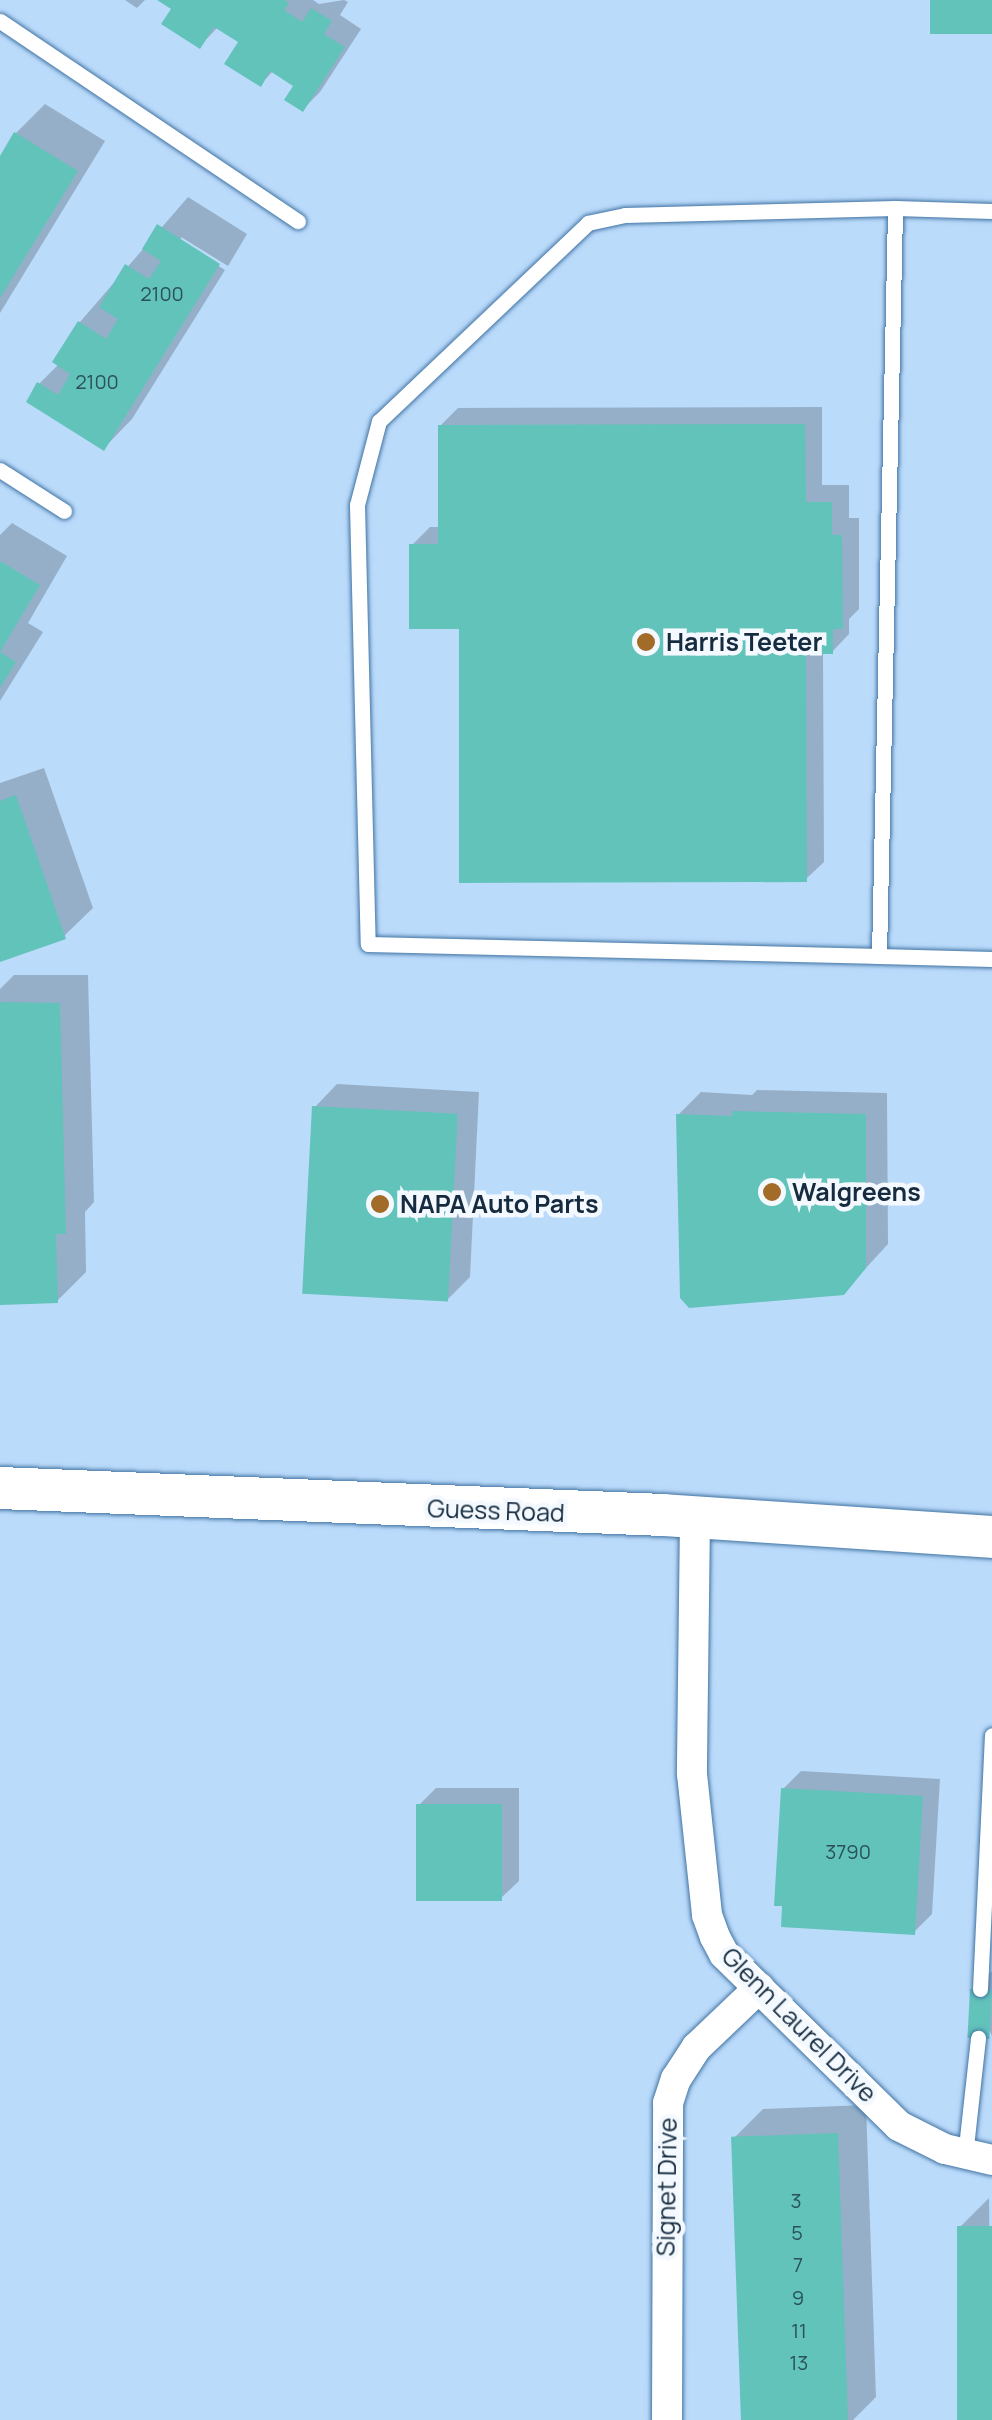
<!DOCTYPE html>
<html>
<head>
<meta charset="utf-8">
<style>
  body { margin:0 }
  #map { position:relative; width:992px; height:2420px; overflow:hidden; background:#bbdbfb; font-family:Manrope,sans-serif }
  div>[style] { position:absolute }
  .shadow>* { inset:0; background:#0003 }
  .building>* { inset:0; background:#62c3ba; transform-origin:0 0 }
  .roads { filter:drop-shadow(0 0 2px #4174a3) drop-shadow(0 0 2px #4174a3) }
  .lane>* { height:15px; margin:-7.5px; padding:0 7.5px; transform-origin:7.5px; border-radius:7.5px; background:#fff }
  .street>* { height:30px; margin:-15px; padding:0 15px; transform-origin:15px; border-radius:15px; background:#fff }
  .secondary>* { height:42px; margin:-21px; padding:0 21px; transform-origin:21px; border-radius:21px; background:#fff }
  .dots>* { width:28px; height:28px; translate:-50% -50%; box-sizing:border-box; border:5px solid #f3f9fe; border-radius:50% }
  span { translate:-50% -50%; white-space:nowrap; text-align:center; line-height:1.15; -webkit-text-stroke:9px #f3f9fe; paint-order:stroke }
  .number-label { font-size:20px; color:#29515e }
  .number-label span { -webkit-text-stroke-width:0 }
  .poi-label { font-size:25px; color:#162b3f; font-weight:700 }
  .left { translate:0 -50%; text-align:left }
  .street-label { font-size:25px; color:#162b3f }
</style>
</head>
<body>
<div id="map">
  <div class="shadow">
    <div style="clip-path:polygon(125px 0,145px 0,137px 8px)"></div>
    <div style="clip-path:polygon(161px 0,313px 0,319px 4px,344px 0,348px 2px,340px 15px,361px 29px,320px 92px,303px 109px,296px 85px,274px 70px,261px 84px,241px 42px,218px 27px,200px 46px,174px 8px)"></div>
    <div style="clip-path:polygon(45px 104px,105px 141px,0 313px,0 160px,16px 133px)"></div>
    <div style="clip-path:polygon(188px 197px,247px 234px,228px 266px,181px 237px,181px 243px,225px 270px,132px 419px,104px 448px,39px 384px,59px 364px,80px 322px)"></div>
    <div style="clip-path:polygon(822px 407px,822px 485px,849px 485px,849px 518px,859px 518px,859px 609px,849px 619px,849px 634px,832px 652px,823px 652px,824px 862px,806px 879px,461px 626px,412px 545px,430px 527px,440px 527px,440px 426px,458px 408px)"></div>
    <div style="clip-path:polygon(12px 523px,67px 556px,28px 623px,43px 632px,0 701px,0 535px)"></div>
    <div style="clip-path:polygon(44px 768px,93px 908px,64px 936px,0 959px,0 783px)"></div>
    <div style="clip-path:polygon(14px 975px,88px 975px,94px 1202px,85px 1212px,86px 1272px,57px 1301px,0 1303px,0 989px)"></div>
    <div style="clip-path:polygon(337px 1084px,479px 1092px,470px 1277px,447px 1300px,315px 1107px)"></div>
    <div style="clip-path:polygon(757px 1090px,887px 1093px,888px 1244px,843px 1293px,678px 1115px,701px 1092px,752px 1095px)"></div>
    <div style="clip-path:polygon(801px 1771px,940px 1779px,932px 1914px,914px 1932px,783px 1789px)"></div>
    <div style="clip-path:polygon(436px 1788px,519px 1788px,519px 1881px,501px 1898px,418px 1806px)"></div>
    <div style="clip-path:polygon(992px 1971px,992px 2036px,973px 1990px)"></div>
    <div style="clip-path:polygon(866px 2105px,876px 2397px,853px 2420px,743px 2420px,734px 2138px,763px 2109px)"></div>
    <div style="clip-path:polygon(989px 2198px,992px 2420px,962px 2420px,960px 2227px)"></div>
  </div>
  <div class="building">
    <div style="clip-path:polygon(157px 0,284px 0,289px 3px,284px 10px,302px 22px,311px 8px,332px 21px,324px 34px,345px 47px,303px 112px,284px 100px,293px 86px,270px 71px,261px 87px,224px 64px,238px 42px,214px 27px,200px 49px,161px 24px,171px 9px)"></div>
    <div style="left:930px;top:0;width:62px;height:34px"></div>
    <div style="clip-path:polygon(14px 132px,78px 171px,0 298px,0 156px)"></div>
    <div style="clip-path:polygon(157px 224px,220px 264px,104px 451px,26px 402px,37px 382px,58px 395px,70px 374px,52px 362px,78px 321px,106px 339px,118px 319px,99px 307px,125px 264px,149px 279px,161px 261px,142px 249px)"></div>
    <div style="clip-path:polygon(805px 424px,806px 502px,832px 502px,832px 535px,842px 535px,843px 629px,833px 629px,833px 654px,806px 654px,807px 882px,459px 883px,459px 629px,409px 629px,409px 544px,438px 544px,438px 425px)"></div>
    <div style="clip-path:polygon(0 561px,40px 585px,0 652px,16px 662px,0 688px)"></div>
    <div style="clip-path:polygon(16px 795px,66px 939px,0 962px,0 801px)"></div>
    <div style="clip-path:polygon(0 1002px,60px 1003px,66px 1234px,56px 1234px,58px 1303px,0 1305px)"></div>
    <div style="left:312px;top:1106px;width:146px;height:188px;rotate:3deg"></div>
    <div style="clip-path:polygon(732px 1111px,866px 1114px,866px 1268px,844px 1295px,689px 1308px,680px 1298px,676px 1114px,732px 1116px)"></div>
    <div style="clip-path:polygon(781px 1788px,923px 1796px,915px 1935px,781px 1927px,782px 1906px,774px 1906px)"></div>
    <div style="left:416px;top:1804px;width:86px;height:97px"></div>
    <div style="left:970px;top:1989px;width:22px;height:49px;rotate:3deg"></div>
    <div style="left:838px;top:2133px;width:287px;height:107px;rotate:88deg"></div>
    <div style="left:957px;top:2226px;width:35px;height:194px"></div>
  </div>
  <div class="roads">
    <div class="lane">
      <div style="left:0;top:21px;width:359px;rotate:33.9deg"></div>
      <div style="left:895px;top:208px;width:97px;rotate:1.8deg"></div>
      <div style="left:0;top:470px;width:76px;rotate:32.6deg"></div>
      <div style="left:879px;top:956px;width:748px;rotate:-88.77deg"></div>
      <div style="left:895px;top:208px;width:270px;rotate:178.5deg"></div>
      <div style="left:625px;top:215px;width:38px;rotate:168deg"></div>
      <div style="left:588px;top:223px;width:288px;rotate:136.5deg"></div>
      <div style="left:379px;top:421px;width:87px;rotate:104.7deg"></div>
      <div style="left:357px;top:505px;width:439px;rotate:88.6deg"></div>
      <div style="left:368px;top:944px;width:511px;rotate:1.35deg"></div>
      <div style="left:879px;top:956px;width:113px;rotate:1.5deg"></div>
      <div style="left:980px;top:1989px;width:254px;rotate:-87.3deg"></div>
      <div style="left:965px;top:2156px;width:119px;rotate:-83.7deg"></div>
    </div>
    <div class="street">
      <div style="left:695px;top:1518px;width:256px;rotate:90.7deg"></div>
      <div style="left:692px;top:1774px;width:142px;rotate:83.9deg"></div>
      <div style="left:707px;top:1915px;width:23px;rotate:70deg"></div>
      <div style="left:715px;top:1937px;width:19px;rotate:62deg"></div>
      <div style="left:724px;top:1954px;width:245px;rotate:44.5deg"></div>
      <div style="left:899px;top:2126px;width:51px;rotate:26.6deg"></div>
      <div style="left:945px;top:2149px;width:48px;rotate:13.2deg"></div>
      <div style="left:667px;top:2420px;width:317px;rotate:-89.8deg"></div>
      <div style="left:668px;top:2103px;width:25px;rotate:-72deg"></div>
      <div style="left:676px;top:2079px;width:38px;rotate:-57deg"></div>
      <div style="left:697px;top:2047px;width:86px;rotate:-43.6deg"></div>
    </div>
    <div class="secondary">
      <div style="left:0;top:1488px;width:664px;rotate:2.33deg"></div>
      <div style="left:663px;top:1515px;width:330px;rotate:3.8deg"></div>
    </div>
  </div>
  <div class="dots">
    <div style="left:646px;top:642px;background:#a26b27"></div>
    <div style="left:772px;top:1192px;background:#a26b27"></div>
    <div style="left:380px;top:1204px;background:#a26b27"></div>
  </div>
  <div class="number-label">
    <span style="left:162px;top:293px">2100</span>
    <span style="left:97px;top:381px">2100</span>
    <span style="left:848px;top:1851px">3790</span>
    <span style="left:796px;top:2200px">3</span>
    <span style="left:797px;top:2232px">5</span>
    <span style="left:798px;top:2264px">7</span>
    <span style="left:798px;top:2297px">9</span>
    <span style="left:799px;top:2330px">11</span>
    <span style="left:799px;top:2362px">13</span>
  </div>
  <div class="poi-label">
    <span class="left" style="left:666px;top:642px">Harris Teeter</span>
    <span class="left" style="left:792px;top:1192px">Walgreens</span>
    <span class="left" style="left:400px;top:1204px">NAPA Auto Parts</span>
  </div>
  <div class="street-label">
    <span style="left:496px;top:1511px;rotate:2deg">Guess Road</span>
    <span style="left:799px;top:2025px;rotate:45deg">Glenn Laurel Drive</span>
    <span style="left:667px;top:2187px;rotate:-89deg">Signet Drive</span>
  </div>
</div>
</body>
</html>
